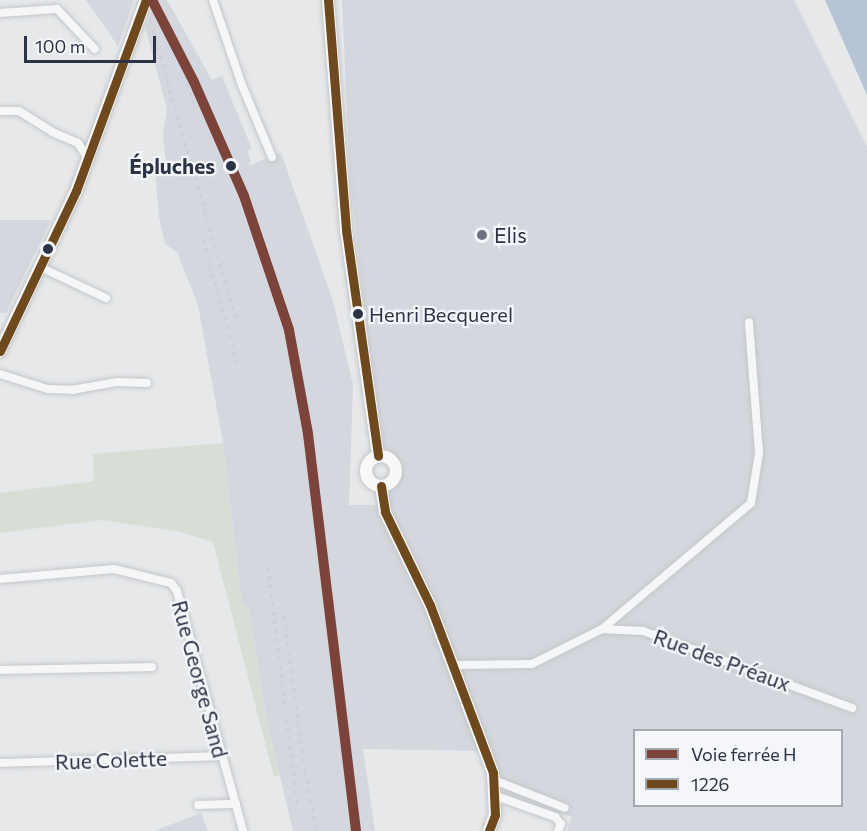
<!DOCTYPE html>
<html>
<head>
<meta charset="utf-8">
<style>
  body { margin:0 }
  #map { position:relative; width:867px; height:831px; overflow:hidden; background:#e6e8ea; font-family:Commissioner,sans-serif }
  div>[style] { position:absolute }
  .built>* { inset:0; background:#d4d7dd; transform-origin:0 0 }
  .green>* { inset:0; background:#d6ded6 }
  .water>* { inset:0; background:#b4c4d5 }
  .roads { filter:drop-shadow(0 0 2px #c4c6c8) drop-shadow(0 0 2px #c4c6c8) }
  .street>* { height:8px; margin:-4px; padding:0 4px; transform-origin:4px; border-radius:4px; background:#f5f6f7 }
  .secondary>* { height:12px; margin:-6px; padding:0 6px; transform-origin:6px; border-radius:6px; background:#f8f8f8 }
  .secondary>.ring { margin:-6px; padding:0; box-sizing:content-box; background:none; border:12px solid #f8f8f8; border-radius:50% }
  .primary>* { height:12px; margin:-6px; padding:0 6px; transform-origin:6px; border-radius:6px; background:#f8f8f8 }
  .rail>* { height:3px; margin-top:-1.5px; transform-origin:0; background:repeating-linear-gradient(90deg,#cecfd2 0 3px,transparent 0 9px) }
  .bus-1>* { height:9px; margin:-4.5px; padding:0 4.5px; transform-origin:4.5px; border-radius:4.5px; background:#6e491e }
  .rail-1>* { height:10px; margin:-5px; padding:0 5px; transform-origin:5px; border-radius:5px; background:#7b4339 }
  .dots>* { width:16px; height:16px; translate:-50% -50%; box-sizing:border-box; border:3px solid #f4f6f9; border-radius:50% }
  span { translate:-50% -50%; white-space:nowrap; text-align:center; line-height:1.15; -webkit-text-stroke:4.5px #f4f6f9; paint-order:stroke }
  .bus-label { font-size:20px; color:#2b3445 }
  .left { translate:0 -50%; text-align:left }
  .stop-label { font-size:21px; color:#2b3445; font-weight:700 }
  .right { translate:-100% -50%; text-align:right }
  .poi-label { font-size:21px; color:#2b3445 }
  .street-label { font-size:21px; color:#2b3445 }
  .legend { position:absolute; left:633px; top:729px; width:210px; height:78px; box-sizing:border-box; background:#f4f6f9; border:2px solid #a4a8b1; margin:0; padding:8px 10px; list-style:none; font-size:18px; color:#2b3445 }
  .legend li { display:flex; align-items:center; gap:12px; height:30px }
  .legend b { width:30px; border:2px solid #a4a8b1 }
  .scale { position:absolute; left:24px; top:36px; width:132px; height:27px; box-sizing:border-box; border:3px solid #2b3445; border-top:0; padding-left:8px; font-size:18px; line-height:21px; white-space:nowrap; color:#2b3445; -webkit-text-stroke:4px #f4f6f9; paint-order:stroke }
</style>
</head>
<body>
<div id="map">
  <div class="built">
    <div style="clip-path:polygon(86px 0,134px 0,118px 46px)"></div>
    <div style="clip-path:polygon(evenodd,156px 0,167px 0,212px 80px,222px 76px,252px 149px,247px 151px,251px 161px,248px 166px,281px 153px,333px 301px,353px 385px,349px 505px,385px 505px,399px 470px,380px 450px,350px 179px,342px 0,794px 0,867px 147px,867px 831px,567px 831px,572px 817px,506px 797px,488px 751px,363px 749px,375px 831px,293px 831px,266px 717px,249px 608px,242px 603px,223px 443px,198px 305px,177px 252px,165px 244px,159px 217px,155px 169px,166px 162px,163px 135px,167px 109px,145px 27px,156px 0,634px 730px,842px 730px,842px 806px,634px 806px,634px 730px)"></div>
    <div style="clip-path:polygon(0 220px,51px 220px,6px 313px,0 313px)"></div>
    <div style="left:201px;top:813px;width:19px;height:83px;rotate:69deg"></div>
  </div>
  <div class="green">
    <div style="clip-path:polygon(223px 443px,242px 602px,249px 608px,266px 717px,280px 775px,274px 777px,213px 542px,181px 532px,102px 520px,0 533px,0 493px,94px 481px,93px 454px)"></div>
  </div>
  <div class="water">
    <div style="clip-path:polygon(825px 0,867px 0,867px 95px)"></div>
  </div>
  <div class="roads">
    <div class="street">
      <div style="left:213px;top:0;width:90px;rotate:71.2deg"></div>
      <div style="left:242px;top:85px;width:78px;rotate:67.4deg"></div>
      <div style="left:0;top:13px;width:57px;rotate:-4deg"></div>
      <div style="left:57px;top:9px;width:55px;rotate:46.5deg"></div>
      <div style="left:0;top:111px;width:19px"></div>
      <div style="left:19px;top:111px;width:39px;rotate:32deg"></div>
      <div style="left:52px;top:132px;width:28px;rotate:23deg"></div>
      <div style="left:78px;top:143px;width:20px;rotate:57deg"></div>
      <div style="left:40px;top:267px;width:73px;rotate:25.2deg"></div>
      <div style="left:0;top:374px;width:50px;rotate:17.4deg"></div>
      <div style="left:48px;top:389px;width:24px;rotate:2deg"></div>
      <div style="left:72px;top:390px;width:46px;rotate:-10.1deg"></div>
      <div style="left:117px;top:382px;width:30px;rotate:2deg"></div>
      <div style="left:0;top:579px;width:114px;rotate:-5deg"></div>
      <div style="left:114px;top:569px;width:59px;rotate:13.8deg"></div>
      <div style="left:171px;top:583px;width:10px;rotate:53deg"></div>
      <div style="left:177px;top:591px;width:249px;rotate:74.6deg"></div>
      <div style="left:602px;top:629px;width:195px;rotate:-40.2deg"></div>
      <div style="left:751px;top:503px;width:51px;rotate:-80.9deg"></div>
      <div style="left:759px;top:453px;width:131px;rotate:-94.4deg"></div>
      <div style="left:453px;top:665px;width:79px;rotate:-0.7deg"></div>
      <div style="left:532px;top:664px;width:78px;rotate:-26.6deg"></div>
      <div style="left:602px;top:629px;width:41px;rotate:2.8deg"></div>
      <div style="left:643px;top:631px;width:223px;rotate:20.2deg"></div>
      <div style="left:0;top:670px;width:152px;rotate:-1.1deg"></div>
      <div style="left:0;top:763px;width:221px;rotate:-1.8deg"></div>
      <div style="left:494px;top:780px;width:76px;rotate:21.5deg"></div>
      <div style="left:496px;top:796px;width:63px;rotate:19.6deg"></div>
      <div style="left:555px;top:817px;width:9px;rotate:49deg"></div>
      <div style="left:561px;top:824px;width:8px;rotate:113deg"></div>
      <div style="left:198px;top:805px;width:38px;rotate:-2deg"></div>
    </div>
    <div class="secondary">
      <div style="left:328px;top:0;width:231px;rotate:85.5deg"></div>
      <div style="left:346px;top:230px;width:228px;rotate:81.9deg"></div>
      <div class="ring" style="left:366px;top:456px;width:18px;height:18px"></div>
      <div style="left:381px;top:486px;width:26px;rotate:81deg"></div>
      <div style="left:385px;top:512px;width:103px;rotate:64.2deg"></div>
      <div style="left:430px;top:605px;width:179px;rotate:69.4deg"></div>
      <div style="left:493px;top:773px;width:42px;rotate:87.3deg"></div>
      <div style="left:495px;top:815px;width:17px;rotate:111deg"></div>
    </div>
    <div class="primary">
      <div style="left:0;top:351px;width:177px;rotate:-64.6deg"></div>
      <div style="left:76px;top:191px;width:203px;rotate:-69.9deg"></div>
    </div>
  </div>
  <div class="rail">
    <div style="left:150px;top:21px;width:313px;rotate:73.9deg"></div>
    <div style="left:174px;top:41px;width:65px;rotate:72.1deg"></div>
    <div style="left:203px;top:239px;width:128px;rotate:74.5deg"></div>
    <div style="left:268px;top:567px;width:239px;rotate:83deg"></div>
    <div style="left:284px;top:616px;width:157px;rotate:82.3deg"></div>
    <div style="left:305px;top:772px;width:60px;rotate:78.5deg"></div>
  </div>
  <div class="bus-1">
    <div style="left:328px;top:0;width:231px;rotate:85.5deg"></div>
    <div style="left:346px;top:230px;width:228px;rotate:81.9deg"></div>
    <div style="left:0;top:351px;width:177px;rotate:-64.6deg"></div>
    <div style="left:76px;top:191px;width:203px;rotate:-69.9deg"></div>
    <div style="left:381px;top:486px;width:26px;rotate:81deg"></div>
    <div style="left:385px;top:512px;width:103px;rotate:64.2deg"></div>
    <div style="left:430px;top:605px;width:179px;rotate:69.4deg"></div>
    <div style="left:493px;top:773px;width:42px;rotate:87.3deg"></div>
    <div style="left:495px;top:815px;width:17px;rotate:111deg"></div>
  </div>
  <div class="rail-1">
    <div style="left:152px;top:0;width:92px;rotate:62.9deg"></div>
    <div style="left:194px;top:82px;width:124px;rotate:66.3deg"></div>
    <div style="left:244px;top:196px;width:141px;rotate:71.4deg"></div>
    <div style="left:289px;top:330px;width:106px;rotate:79.6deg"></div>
    <div style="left:308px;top:434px;width:400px;rotate:83.1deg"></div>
  </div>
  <div class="dots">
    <div style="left:231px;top:166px;background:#2b3445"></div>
    <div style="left:482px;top:235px;background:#6c737f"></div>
    <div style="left:48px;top:249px;background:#2b3445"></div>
    <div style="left:358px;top:314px;background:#2b3445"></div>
  </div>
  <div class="bus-label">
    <span class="left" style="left:369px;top:314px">Henri Becquerel</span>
  </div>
  <div class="stop-label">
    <span class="right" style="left:215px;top:166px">Épluches</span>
  </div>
  <div class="poi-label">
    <span class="left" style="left:494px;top:235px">Elis</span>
  </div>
  <div class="street-label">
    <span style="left:722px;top:660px;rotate:20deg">Rue des Préaux</span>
    <span style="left:200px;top:679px;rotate:75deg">Rue George Sand</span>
    <span style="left:111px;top:760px;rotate:-2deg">Rue Colette</span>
  </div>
  <ul class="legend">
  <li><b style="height:8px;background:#7b4339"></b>Voie ferrée H</li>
  <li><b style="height:8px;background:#6e491e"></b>1226</li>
  </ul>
  <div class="scale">100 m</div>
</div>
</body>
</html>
